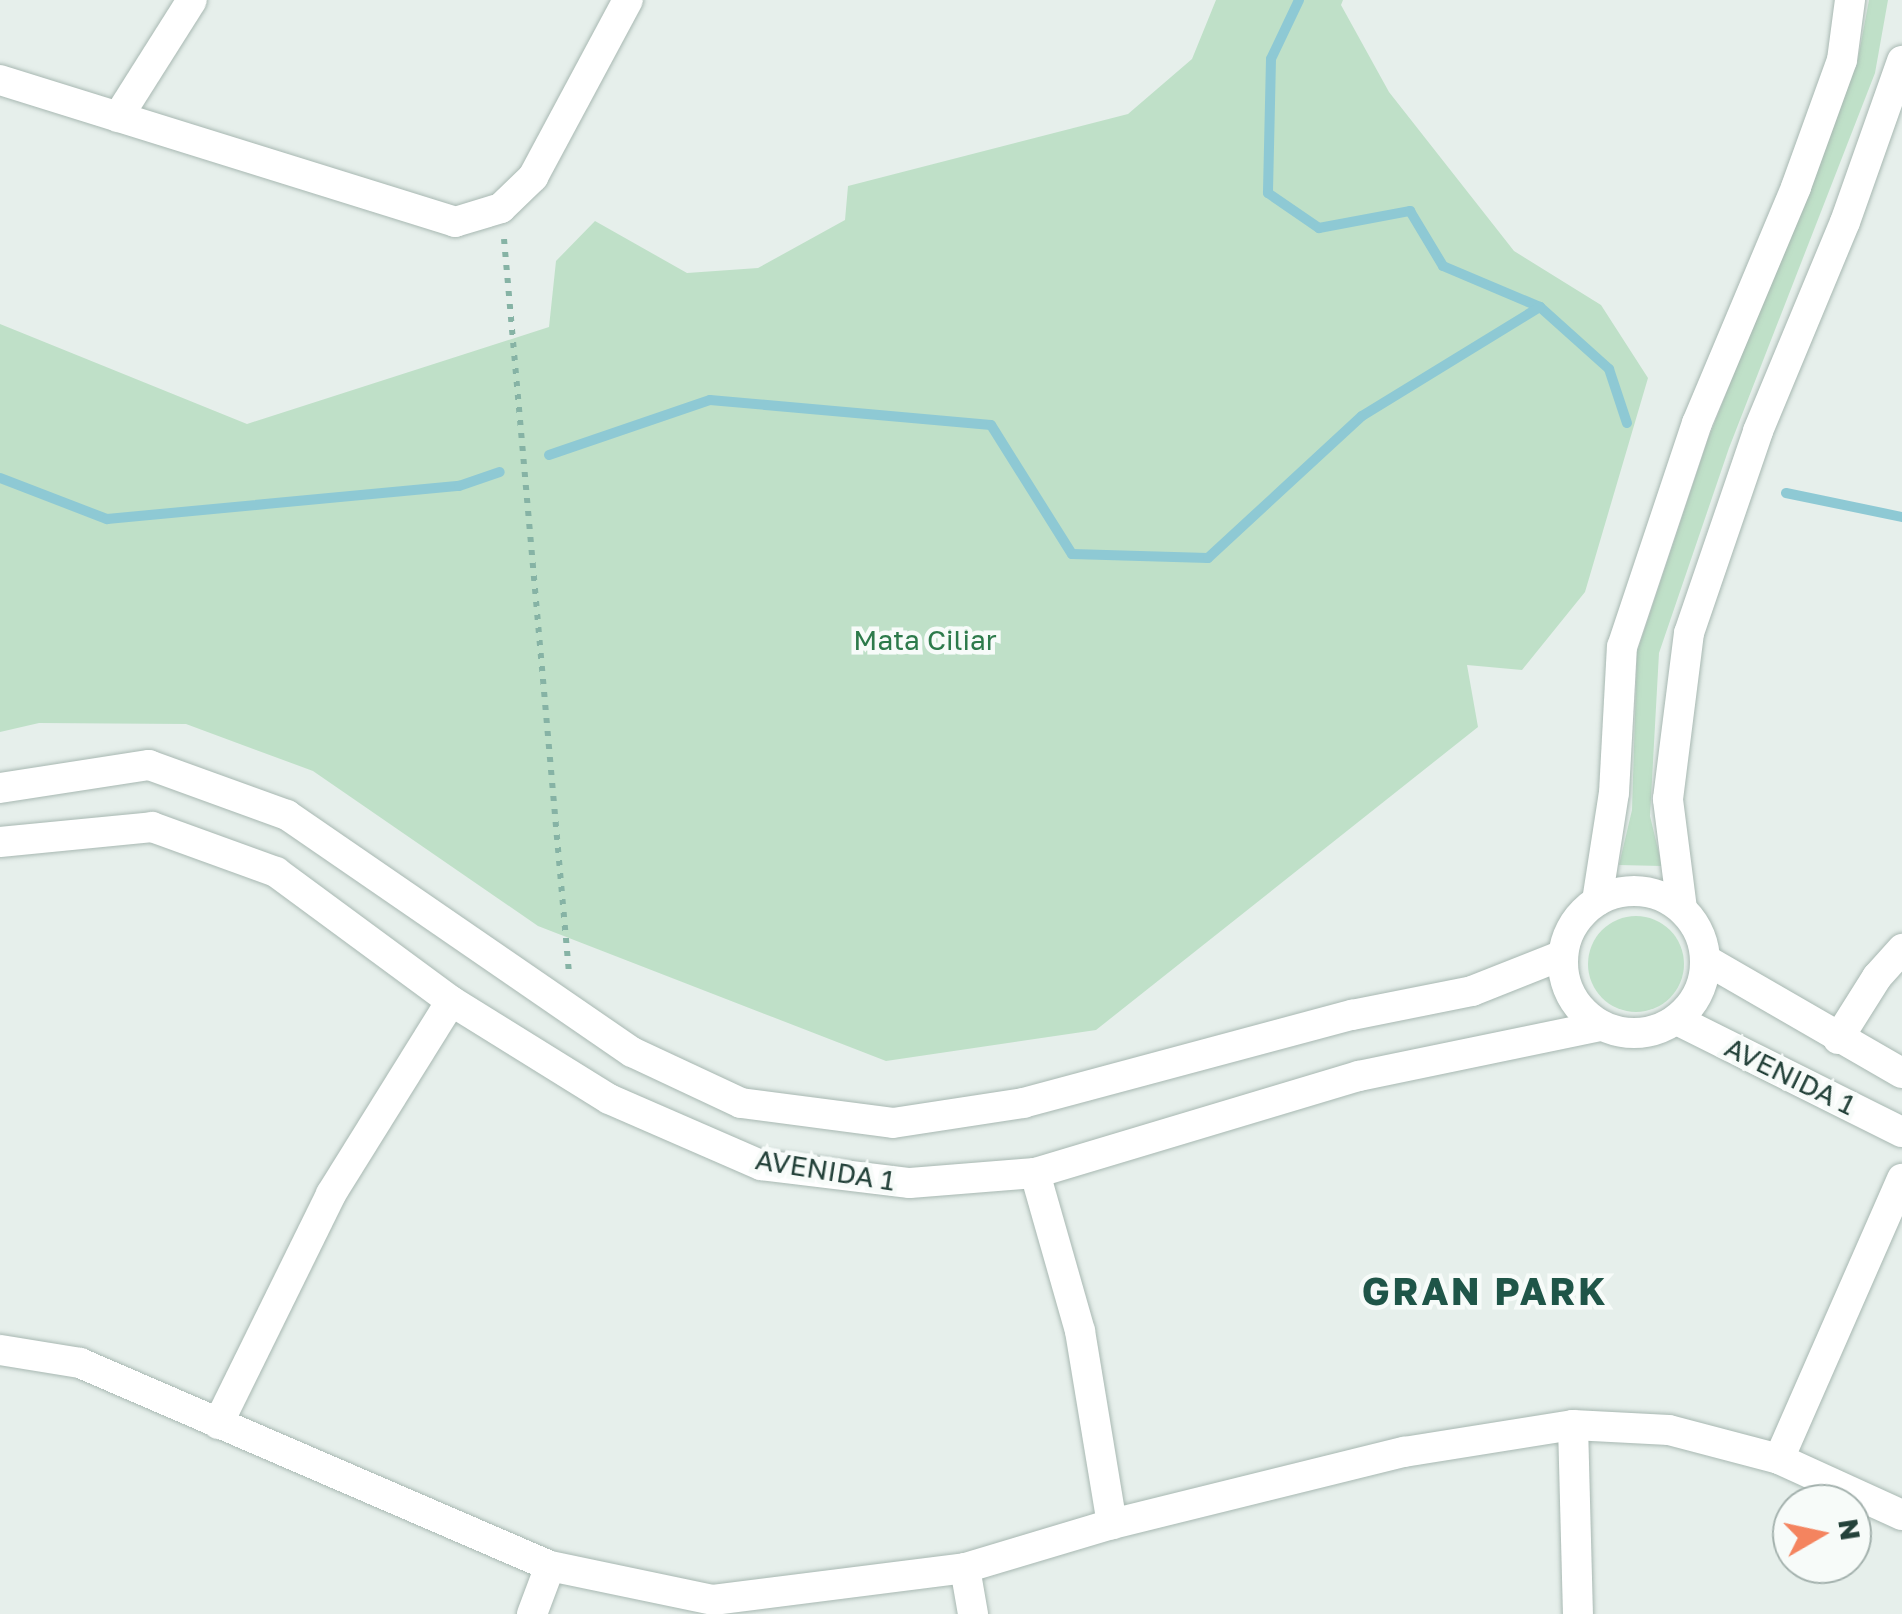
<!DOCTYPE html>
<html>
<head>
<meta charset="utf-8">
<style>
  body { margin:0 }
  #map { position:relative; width:1902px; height:1614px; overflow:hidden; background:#e6efeb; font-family:"Golos Text",sans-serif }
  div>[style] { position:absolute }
  .green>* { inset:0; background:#bfe0c8 }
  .round { border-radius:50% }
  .stream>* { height:10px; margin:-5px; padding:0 5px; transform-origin:5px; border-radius:5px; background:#8ec9d4 }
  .path>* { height:6px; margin-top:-3px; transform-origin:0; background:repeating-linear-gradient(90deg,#86b3a5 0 5px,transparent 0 13px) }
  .roads { filter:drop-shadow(0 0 2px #a8b8b2) drop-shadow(0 0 2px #a8b8b2) }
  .minor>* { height:30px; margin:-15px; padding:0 15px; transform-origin:15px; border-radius:15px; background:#fff }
  .minor>.ring { margin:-15px; padding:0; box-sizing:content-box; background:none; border:30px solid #fff; border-radius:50% }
  span { translate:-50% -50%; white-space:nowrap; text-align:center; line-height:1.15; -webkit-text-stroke:9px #f7fbf9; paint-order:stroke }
  .park-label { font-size:28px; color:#2d7a4b }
  .street-label { font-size:28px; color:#24423a }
  .district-label { font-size:38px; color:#1f5548; font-weight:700; letter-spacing:2.5px }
  .north { position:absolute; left:1772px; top:1484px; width:100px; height:100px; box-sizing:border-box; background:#f7fbf9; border:2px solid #a3b1ad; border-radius:50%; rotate:81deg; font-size:28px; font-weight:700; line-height:40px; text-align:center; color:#24423a }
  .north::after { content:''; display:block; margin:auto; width:35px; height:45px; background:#f4845f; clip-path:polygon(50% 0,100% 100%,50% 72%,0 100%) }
</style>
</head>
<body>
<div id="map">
  <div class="green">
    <div style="clip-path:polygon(1216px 0,1343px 0,1341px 5px,1389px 92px,1514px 251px,1601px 305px,1648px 378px,1585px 592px,1522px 670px,1467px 665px,1478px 727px,1096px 1030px,886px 1061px,538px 926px,313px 771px,186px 724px,39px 723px,0 732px,0 324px,247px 424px,549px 327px,556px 261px,595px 221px,687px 273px,758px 268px,845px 220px,848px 186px,1128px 114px,1192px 59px)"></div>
    <div style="clip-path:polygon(1869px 0,1888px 0,1875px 73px,1729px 448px,1659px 653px,1650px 816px,1662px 866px,1619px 865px,1632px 810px,1637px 652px,1708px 439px,1857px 64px)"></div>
    <div class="round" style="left:1588px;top:916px;width:96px;height:96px"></div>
  </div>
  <div class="stream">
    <div style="left:1299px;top:0;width:65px;rotate:115.4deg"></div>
    <div style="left:1271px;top:59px;width:134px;rotate:91.3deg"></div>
    <div style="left:1268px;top:193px;width:62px;rotate:34.5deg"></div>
    <div style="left:1319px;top:228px;width:93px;rotate:-10.6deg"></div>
    <div style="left:1410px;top:211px;width:64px;rotate:59deg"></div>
    <div style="left:1443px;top:266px;width:105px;rotate:22.9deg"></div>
    <div style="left:1540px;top:307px;width:93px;rotate:41.9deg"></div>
    <div style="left:1609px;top:369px;width:57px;rotate:71.6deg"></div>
    <div style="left:549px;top:455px;width:170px;rotate:-18.9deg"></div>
    <div style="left:710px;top:400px;width:282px;rotate:5.1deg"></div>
    <div style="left:991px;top:425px;width:152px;rotate:57.9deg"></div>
    <div style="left:1072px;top:554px;width:136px;rotate:1.7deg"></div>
    <div style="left:1208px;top:558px;width:209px;rotate:-42.7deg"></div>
    <div style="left:1362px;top:416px;width:209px;rotate:-31.5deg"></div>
    <div style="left:0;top:478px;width:115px;rotate:21deg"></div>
    <div style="left:107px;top:519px;width:354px;rotate:-5.4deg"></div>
    <div style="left:459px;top:486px;width:43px;rotate:-18.9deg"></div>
    <div style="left:1786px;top:493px;width:118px;rotate:11.7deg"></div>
  </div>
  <div class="path">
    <div style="left:504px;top:239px;width:737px;rotate:84.94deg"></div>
  </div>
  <div class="roads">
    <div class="minor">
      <div style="left:0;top:80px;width:477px;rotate:17.3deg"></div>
      <div style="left:455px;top:222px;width:48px;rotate:-16.9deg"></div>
      <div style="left:501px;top:208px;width:45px;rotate:-44.1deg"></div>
      <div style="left:533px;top:177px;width:201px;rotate:-61.8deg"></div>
      <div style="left:118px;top:117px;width:138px;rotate:-57.7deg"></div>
      <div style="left:0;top:788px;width:151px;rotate:-8.8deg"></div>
      <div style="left:149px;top:765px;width:147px;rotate:19.9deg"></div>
      <div style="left:287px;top:815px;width:419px;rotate:34.5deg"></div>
      <div style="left:632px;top:1052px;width:120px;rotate:25.1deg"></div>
      <div style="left:741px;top:1103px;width:153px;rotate:7.5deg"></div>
      <div style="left:893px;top:1123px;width:132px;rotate:-8.7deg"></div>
      <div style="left:1023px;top:1103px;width:341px;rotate:-15deg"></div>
      <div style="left:1352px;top:1015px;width:122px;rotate:-11.3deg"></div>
      <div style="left:1472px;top:991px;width:98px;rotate:-21.6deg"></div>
      <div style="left:0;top:842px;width:153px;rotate:-5.6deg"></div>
      <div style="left:152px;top:827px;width:132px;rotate:19.9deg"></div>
      <div style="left:276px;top:872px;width:217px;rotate:36.4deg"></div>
      <div style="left:451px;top:1001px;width:186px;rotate:31.8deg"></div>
      <div style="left:609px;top:1099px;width:166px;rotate:23.5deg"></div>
      <div style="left:761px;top:1165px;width:150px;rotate:6.9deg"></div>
      <div style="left:910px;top:1183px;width:125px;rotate:-4.6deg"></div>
      <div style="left:1035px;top:1173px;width:338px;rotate:-16.7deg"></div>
      <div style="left:1359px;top:1076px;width:247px;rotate:-11.7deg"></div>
      <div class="ring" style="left:1563px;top:891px;width:112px;height:112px"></div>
      <div style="left:1597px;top:901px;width:109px;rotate:-81.1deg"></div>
      <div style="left:1614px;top:793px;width:146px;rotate:-86.9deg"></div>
      <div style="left:1622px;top:647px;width:236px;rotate:-71.5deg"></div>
      <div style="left:1697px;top:423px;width:256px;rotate:-67.2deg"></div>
      <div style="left:1796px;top:187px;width:135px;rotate:-70.1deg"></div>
      <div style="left:1842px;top:60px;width:61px;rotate:-82.4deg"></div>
      <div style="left:1682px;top:909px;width:111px;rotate:-97.3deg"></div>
      <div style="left:1668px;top:799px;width:167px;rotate:-82.8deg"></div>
      <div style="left:1689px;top:633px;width:213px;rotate:-71.1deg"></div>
      <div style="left:1758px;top:431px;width:226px;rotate:-67.4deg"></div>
      <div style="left:1845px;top:222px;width:171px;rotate:-70.5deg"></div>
      <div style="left:1706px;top:960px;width:226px;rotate:30deg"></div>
      <div style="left:1677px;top:1020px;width:251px;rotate:26.5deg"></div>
      <div style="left:1838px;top:1039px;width:73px;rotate:-57.8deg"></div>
      <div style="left:1877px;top:977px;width:38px;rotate:-48deg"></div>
      <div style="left:1035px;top:1173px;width:164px;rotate:74.1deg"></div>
      <div style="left:1080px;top:1331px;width:196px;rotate:80.6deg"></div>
      <div style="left:0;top:1350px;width:81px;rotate:9.2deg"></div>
      <div style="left:80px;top:1363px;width:512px;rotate:23.36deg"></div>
      <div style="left:550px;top:1566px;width:167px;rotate:11.8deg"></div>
      <div style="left:713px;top:1600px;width:254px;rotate:-7.2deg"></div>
      <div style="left:965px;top:1568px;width:153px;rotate:-16.7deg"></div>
      <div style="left:1112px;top:1524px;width:301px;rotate:-13.9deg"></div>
      <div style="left:1404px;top:1452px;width:171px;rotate:-9.1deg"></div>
      <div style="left:1573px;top:1425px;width:96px;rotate:3deg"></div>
      <div style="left:1669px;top:1430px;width:114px;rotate:14.8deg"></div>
      <div style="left:1779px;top:1459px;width:135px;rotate:24.5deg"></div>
      <div style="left:218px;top:1424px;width:256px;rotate:-63.8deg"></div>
      <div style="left:331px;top:1194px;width:227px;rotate:-58.1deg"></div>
      <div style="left:1573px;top:1425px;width:189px;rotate:88.5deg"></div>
      <div style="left:1779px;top:1459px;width:306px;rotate:-66.3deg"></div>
      <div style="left:965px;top:1568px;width:47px;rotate:80.1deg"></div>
      <div style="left:532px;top:1614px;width:51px;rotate:-69.4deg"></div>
    </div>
  </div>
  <div class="park-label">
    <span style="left:925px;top:640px">Mata Ciliar</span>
  </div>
  <div class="street-label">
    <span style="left:1790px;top:1076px;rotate:26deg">AVENIDA 1</span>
    <span style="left:825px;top:1170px;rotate:9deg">AVENIDA 1</span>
  </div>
  <div class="district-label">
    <span style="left:1485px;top:1291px">GRAN PARK</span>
  </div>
  <div class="north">N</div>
</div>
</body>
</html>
